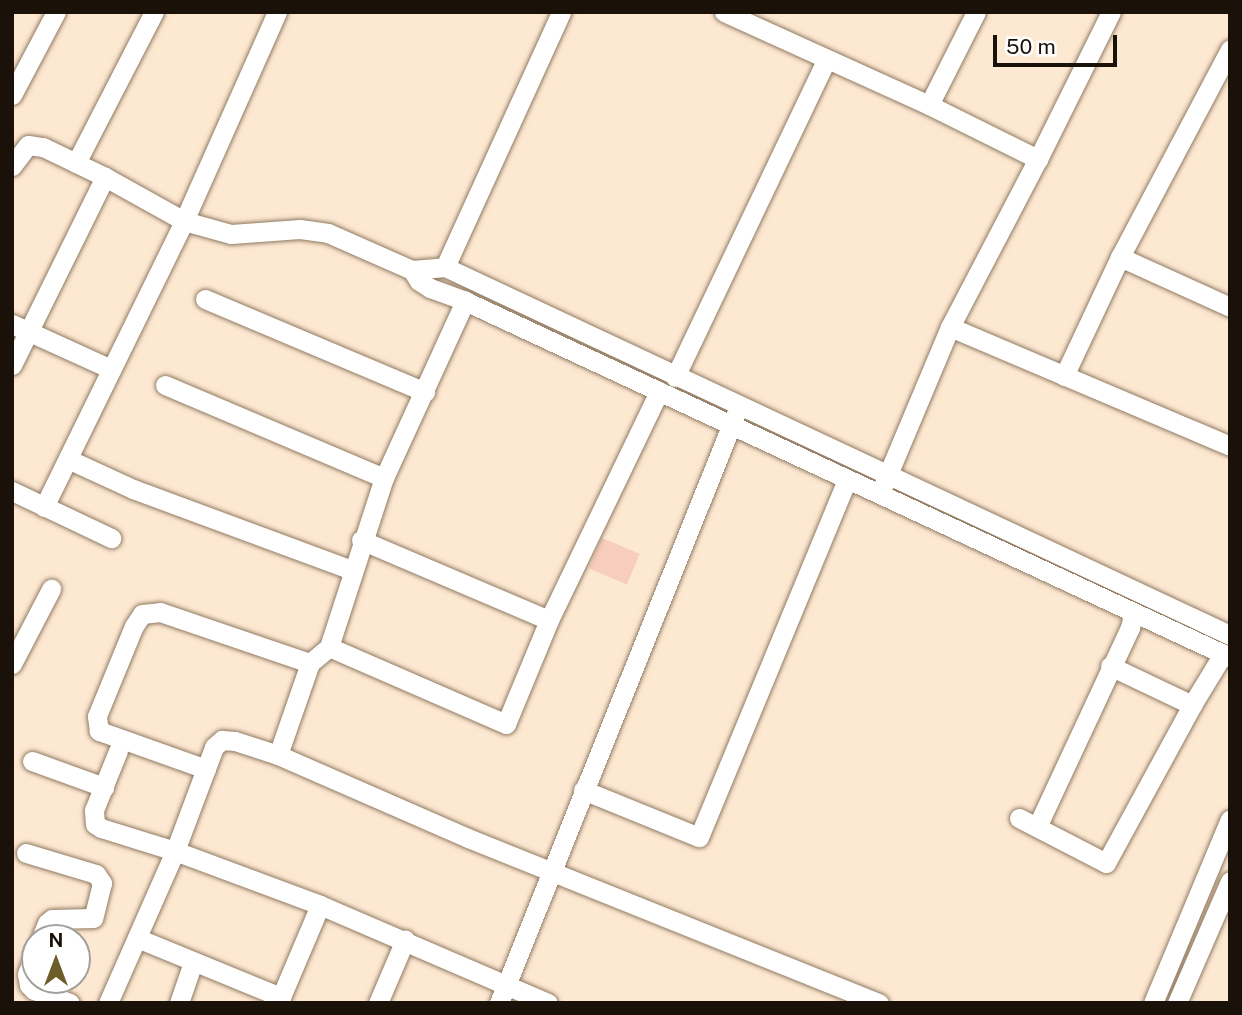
<!DOCTYPE html>
<html>
<head>
<meta charset="utf-8">
<style>
  body { margin:0 }
  #map { position:relative; width:1242px; height:1015px; overflow:hidden; background:#fde8d2; font-family:"Public Sans",sans-serif }
  div>[style] { position:absolute }
  .building>* { inset:0; background:#f7cdbe; transform-origin:0 0 }
  .roads { filter:drop-shadow(0 0 2px #917a61) drop-shadow(0 0 2px #917a61) }
  .minor>* { height:19px; margin:-9.5px; padding:0 9.5px; transform-origin:9.5px; border-radius:9.5px; background:#fff }
  span { translate:-50% -50%; white-space:nowrap; text-align:center; line-height:1.15; -webkit-text-stroke:6px #fff; paint-order:stroke }
  .frame { position:absolute; inset:0; border:14px solid #1a1108; pointer-events:none }
  .north { position:absolute; left:21px; top:924px; width:70px; height:70px; box-sizing:border-box; background:#fff; border:2px solid #a3a09c; border-radius:50%; rotate:0deg; font-size:19px; font-weight:700; line-height:28px; text-align:center; color:#1a1108 }
  .north::after { content:''; display:block; margin:auto; width:24px; height:32px; background:#6c5d2b; clip-path:polygon(50% 0,100% 100%,50% 72%,0 100%) }
  .scale { position:absolute; left:993px; top:35px; width:124px; height:32px; box-sizing:border-box; border:4px solid #1a1108; border-top:0; padding-left:9px; font-size:21px; line-height:24px; white-space:nowrap; color:#1a1108; -webkit-text-stroke:5px #fff; paint-order:stroke }
</style>
</head>
<body>
<div id="map">
  <div class="building">
    <div style="left:602px;top:538px;width:41px;height:33px;rotate:23deg"></div>
  </div>
  <div class="roads">
    <div class="minor">
      <div style="left:724px;top:12px;width:225px;rotate:24.4deg"></div>
      <div style="left:929px;top:105px;width:122px;rotate:26.4deg"></div>
      <div style="left:12px;top:95px;width:94px;rotate:-62.1deg"></div>
      <div style="left:929px;top:105px;width:104px;rotate:-63.2deg"></div>
      <div style="left:76px;top:163px;width:170px;rotate:-62.7deg"></div>
      <div style="left:12px;top:166px;width:26px;rotate:-53deg"></div>
      <div style="left:28px;top:145px;width:15px;rotate:8deg"></div>
      <div style="left:43px;top:147px;width:69px;rotate:25.8deg"></div>
      <div style="left:105px;top:177px;width:90px;rotate:29.1deg"></div>
      <div style="left:184px;top:221px;width:49px;rotate:15.5deg"></div>
      <div style="left:231px;top:234px;width:69px;rotate:-4.1deg"></div>
      <div style="left:300px;top:229px;width:28px;rotate:8deg"></div>
      <div style="left:328px;top:233px;width:92px;rotate:23.8deg"></div>
      <div style="left:412px;top:270px;width:13px;rotate:58deg"></div>
      <div style="left:419px;top:281px;width:13px;rotate:32deg"></div>
      <div style="left:430px;top:288px;width:37px;rotate:20deg"></div>
      <div style="left:465px;top:301px;width:844px;rotate:24.96deg"></div>
      <div style="left:1120px;top:257px;width:121px;rotate:24.4deg"></div>
      <div style="left:445px;top:267px;width:280px;rotate:-65.5deg"></div>
      <div style="left:412px;top:270px;width:33px;rotate:-5deg"></div>
      <div style="left:445px;top:267px;width:867px;rotate:25.12deg"></div>
      <div style="left:205px;top:299px;width:239px;rotate:22.9deg"></div>
      <div style="left:12px;top:324px;width:109px;rotate:24.4deg"></div>
      <div style="left:950px;top:327px;width:304px;rotate:23deg"></div>
      <div style="left:12px;top:365px;width:210px;rotate:-63.7deg"></div>
      <div style="left:1064px;top:376px;width:132px;rotate:-64.8deg"></div>
      <div style="left:1120px;top:257px;width:235px;rotate:-62.1deg"></div>
      <div style="left:675px;top:377px;width:350px;rotate:-64.5deg"></div>
      <div style="left:165px;top:385px;width:238px;rotate:23deg"></div>
      <div style="left:68px;top:459px;width:72px;rotate:24.8deg"></div>
      <div style="left:133px;top:489px;width:233px;rotate:20.3deg"></div>
      <div style="left:884px;top:484px;width:170px;rotate:-67.2deg"></div>
      <div style="left:950px;top:327px;width:190px;rotate:-62.4deg"></div>
      <div style="left:1038px;top:159px;width:164px;rotate:-63.6deg"></div>
      <div style="left:12px;top:491px;width:110px;rotate:25.4deg"></div>
      <div style="left:44px;top:507px;width:318px;rotate:-63.9deg"></div>
      <div style="left:184px;top:221px;width:229px;rotate:-66deg"></div>
      <div style="left:361px;top:540px;width:204px;rotate:23.1deg"></div>
      <div style="left:329px;top:647px;width:193px;rotate:23.5deg"></div>
      <div style="left:506px;top:724px;width:113px;rotate:-67.5deg"></div>
      <div style="left:549px;top:620px;width:254px;rotate:-64.3deg"></div>
      <div style="left:12px;top:664px;width:85px;rotate:-62.5deg"></div>
      <div style="left:1110px;top:666px;width:91px;rotate:25.4deg"></div>
      <div style="left:118px;top:751px;width:64px;rotate:112.1deg"></div>
      <div style="left:94px;top:810px;width:14px;rotate:86deg"></div>
      <div style="left:95px;top:824px;width:7px;rotate:34deg"></div>
      <div style="left:101px;top:828px;width:77px;rotate:17.3deg"></div>
      <div style="left:175px;top:851px;width:155px;rotate:20.4deg"></div>
      <div style="left:320px;top:905px;width:248px;rotate:23.3deg"></div>
      <div style="left:278px;top:755px;width:97px;rotate:-70.8deg"></div>
      <div style="left:310px;top:663px;width:25px;rotate:-40deg"></div>
      <div style="left:329px;top:647px;width:178px;rotate:-72deg"></div>
      <div style="left:384px;top:478px;width:195px;rotate:-65.4deg"></div>
      <div style="left:32px;top:761px;width:77px;rotate:19.9deg"></div>
      <div style="left:206px;top:769px;width:114px;rotate:-160.4deg"></div>
      <div style="left:99px;top:731px;width:15px;rotate:-98deg"></div>
      <div style="left:97px;top:716px;width:97px;rotate:-67.7deg"></div>
      <div style="left:134px;top:626px;width:14px;rotate:-56deg"></div>
      <div style="left:142px;top:614px;width:18px;rotate:-6deg"></div>
      <div style="left:160px;top:612px;width:158px;rotate:18.8deg"></div>
      <div style="left:583px;top:790px;width:125px;rotate:22.1deg"></div>
      <div style="left:699px;top:837px;width:387px;rotate:-67.5deg"></div>
      <div style="left:1019px;top:818px;width:98px;rotate:27.3deg"></div>
      <div style="left:1106px;top:863px;width:180px;rotate:-61.4deg"></div>
      <div style="left:1192px;top:705px;width:60px;rotate:-58.7deg"></div>
      <div style="left:1037px;top:827px;width:220px;rotate:-65deg"></div>
      <div style="left:1130px;top:628px;width:14px;rotate:-78deg"></div>
      <div style="left:26px;top:853px;width:73px;rotate:16.7deg"></div>
      <div style="left:96px;top:874px;width:11px;rotate:56deg"></div>
      <div style="left:102px;top:883px;width:36px;rotate:104deg"></div>
      <div style="left:93px;top:918px;width:41px;rotate:178.6deg"></div>
      <div style="left:52px;top:919px;width:6px;rotate:141deg"></div>
      <div style="left:47px;top:923px;width:16px;rotate:112deg"></div>
      <div style="left:137px;top:938px;width:156px;rotate:22.3deg"></div>
      <div style="left:281px;top:997px;width:100px;rotate:-67deg"></div>
      <div style="left:35px;top:953px;width:22px;rotate:111deg"></div>
      <div style="left:27px;top:974px;width:11px;rotate:80deg"></div>
      <div style="left:29px;top:985px;width:7px;rotate:45deg"></div>
      <div style="left:34px;top:990px;width:38px;rotate:20deg"></div>
      <div style="left:108px;top:1003px;width:166px;rotate:-66.2deg"></div>
      <div style="left:175px;top:851px;width:111px;rotate:-69.4deg"></div>
      <div style="left:214px;top:747px;width:11px;rotate:-41deg"></div>
      <div style="left:222px;top:740px;width:13px;rotate:4deg"></div>
      <div style="left:235px;top:741px;width:45px;rotate:18deg"></div>
      <div style="left:278px;top:755px;width:207px;rotate:23.6deg"></div>
      <div style="left:468px;top:838px;width:443px;rotate:21.9deg"></div>
      <div style="left:179px;top:1003px;width:43px;rotate:-71.1deg"></div>
      <div style="left:378px;top:1003px;width:69px;rotate:-66.8deg"></div>
      <div style="left:499px;top:1003px;width:633px;rotate:-68.1deg"></div>
      <div style="left:1153px;top:1003px;width:199px;rotate:-67.3deg"></div>
      <div style="left:1177px;top:1003px;width:133px;rotate:-66.5deg"></div>
    </div>
  </div>
  <div class="frame"></div>
  <div class="north">N</div>
  <div class="scale">50 m</div>
</div>
</body>
</html>
